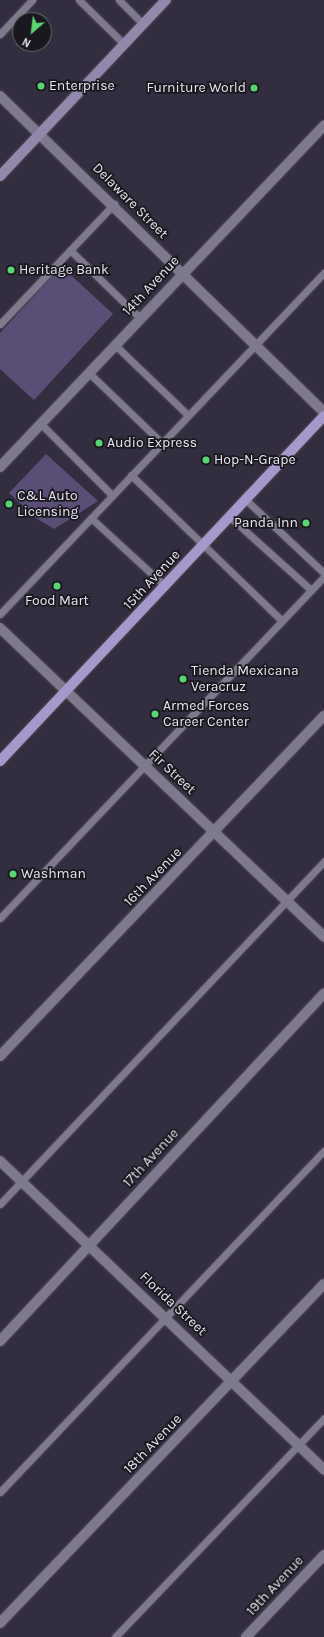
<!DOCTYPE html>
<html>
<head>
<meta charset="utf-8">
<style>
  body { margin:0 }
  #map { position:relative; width:324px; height:1637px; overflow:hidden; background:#332e3f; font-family:Karla,sans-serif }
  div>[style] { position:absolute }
  .green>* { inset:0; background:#5a4e77 }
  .roads { filter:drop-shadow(0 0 1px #504b59) drop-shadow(0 0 1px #504b59) }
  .service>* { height:7px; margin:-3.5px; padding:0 3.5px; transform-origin:3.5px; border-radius:3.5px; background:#7e798c }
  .minor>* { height:10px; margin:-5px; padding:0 5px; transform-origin:5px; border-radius:5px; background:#7e798c }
  .tertiary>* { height:10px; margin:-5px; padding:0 5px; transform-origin:5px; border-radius:5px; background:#7e798c }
  .secondary>* { height:10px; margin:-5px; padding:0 5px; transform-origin:5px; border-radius:5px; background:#9288ac }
  .primary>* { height:10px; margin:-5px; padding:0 5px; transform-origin:5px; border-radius:5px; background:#a798cc }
  .dots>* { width:11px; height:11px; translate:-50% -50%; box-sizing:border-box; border:2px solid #1a181f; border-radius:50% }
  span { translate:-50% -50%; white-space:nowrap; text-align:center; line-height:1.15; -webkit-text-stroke:3.5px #1a181f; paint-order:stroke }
  .poi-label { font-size:14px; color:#e5e3ed }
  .left { translate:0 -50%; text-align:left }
  .right { translate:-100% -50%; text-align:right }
  .street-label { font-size:14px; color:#e5e3ed }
  .north { position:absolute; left:12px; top:12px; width:40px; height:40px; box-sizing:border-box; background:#1a181f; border:1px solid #6b6971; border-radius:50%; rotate:208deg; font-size:11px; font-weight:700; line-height:16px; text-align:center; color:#e5e3ed }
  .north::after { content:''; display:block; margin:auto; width:14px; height:18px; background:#58d570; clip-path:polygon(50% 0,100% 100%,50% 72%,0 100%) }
</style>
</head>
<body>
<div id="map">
  <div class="green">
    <div style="clip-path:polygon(61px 266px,113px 314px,34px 400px,0 369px,0 333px)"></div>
    <div style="clip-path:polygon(46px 454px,98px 501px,54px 529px,36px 518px,9px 493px)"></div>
  </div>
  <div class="roads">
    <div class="service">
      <div style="left:79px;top:0;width:63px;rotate:44.4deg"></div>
      <div style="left:119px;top:0;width:34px;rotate:45deg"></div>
      <div style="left:0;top:34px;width:47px;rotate:-46.7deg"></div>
      <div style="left:70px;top:250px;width:98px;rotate:44.2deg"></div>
      <div style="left:0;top:324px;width:166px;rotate:-46.5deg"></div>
      <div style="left:115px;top:345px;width:101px;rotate:43.8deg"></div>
      <div style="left:89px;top:373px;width:101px;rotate:43.8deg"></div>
      <div style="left:41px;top:424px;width:100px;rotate:45deg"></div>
      <div style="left:131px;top:475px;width:210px;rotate:44deg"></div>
      <div style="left:246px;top:500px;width:107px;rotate:43.1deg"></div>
      <div style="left:230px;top:517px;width:109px;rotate:42deg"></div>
      <div style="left:91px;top:518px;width:100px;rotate:42.6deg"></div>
      <div style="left:0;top:614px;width:471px;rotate:-46.5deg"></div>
      <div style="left:0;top:918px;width:470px;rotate:-46.5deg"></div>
      <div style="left:0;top:1204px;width:472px;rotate:-46.6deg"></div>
      <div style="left:0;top:1492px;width:471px;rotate:-46.5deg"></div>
      <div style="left:115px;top:1637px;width:303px;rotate:-46.3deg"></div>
    </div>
    <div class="minor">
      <div style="left:0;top:628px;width:448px;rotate:43.6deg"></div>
      <div style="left:0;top:1056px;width:470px;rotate:-46.4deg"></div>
      <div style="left:0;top:1161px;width:448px;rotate:43.6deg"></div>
      <div style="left:0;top:1341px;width:475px;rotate:-47deg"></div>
      <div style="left:0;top:1623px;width:469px;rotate:-46.3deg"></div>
      <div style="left:246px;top:1637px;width:113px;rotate:-46.4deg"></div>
    </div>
    <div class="tertiary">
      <div style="left:0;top:96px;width:453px;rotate:44.3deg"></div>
      <div style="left:0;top:467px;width:471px;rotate:-46.5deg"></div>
    </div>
    <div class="secondary">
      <div style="left:0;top:176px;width:242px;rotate:-46.7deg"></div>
    </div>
    <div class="primary">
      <div style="left:0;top:761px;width:473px;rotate:-46.8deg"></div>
    </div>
  </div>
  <div class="dots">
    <div style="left:41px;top:86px;background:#58d570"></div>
    <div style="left:254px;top:88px;background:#58d570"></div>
    <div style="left:11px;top:270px;background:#58d570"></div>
    <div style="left:99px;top:443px;background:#58d570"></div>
    <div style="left:206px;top:460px;background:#58d570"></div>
    <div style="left:9px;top:504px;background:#58d570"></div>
    <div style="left:306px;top:523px;background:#58d570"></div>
    <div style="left:57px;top:586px;background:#58d570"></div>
    <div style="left:183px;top:679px;background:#58d570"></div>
    <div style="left:155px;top:714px;background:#58d570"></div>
    <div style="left:13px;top:874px;background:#58d570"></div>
  </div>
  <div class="poi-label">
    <span class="left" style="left:49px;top:86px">Enterprise</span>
    <span class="right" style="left:246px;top:88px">Furniture World</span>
    <span class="left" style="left:19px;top:270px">Heritage Bank</span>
    <span class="left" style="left:107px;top:443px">Audio Express</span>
    <span class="left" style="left:214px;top:460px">Hop-N-Grape</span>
    <span class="left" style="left:17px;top:504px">C&amp;L Auto<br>Licensing</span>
    <span class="right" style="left:298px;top:523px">Panda Inn</span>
    <span style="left:57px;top:601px">Food Mart</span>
    <span class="left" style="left:191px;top:679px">Tienda Mexicana<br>Veracruz</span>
    <span class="left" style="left:163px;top:714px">Armed Forces<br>Career Center</span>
    <span class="left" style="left:21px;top:874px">Washman</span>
  </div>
  <div class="street-label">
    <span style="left:130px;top:201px;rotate:45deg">Delaware Street</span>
    <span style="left:151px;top:286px;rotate:-47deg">14th Avenue</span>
    <span style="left:152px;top:580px;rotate:-47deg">15th Avenue</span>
    <span style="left:172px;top:772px;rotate:43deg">Fir Street</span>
    <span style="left:153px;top:877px;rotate:-46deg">16th Avenue</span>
    <span style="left:151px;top:1158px;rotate:-47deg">17th Avenue</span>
    <span style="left:173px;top:1304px;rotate:43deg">Florida Street</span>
    <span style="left:153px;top:1444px;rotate:-46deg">18th Avenue</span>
    <span style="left:275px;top:1586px;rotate:-47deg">19th Avenue</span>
  </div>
  <div class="north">N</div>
</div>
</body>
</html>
